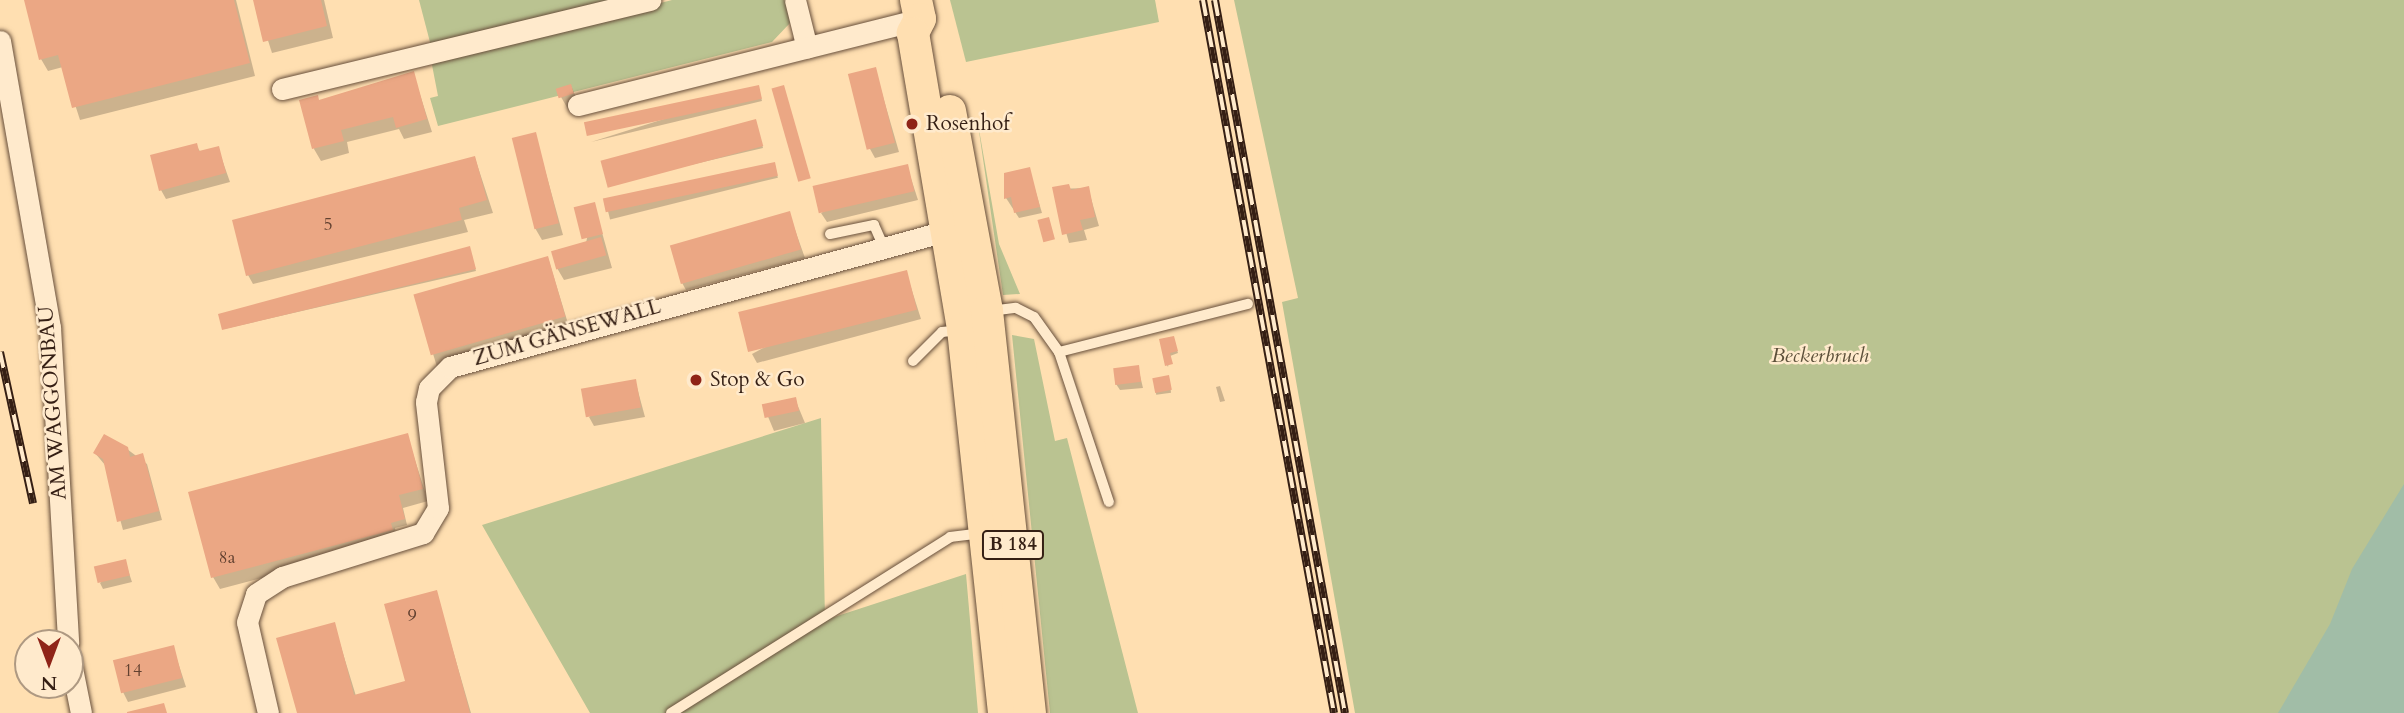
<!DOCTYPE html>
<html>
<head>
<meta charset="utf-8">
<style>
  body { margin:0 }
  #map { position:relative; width:2404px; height:713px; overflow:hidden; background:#ffdfb1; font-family:Cardo,serif }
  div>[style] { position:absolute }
  .green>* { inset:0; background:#bac391 }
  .water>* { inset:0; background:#a1bda7 }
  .shadow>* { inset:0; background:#0003; transform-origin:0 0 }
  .building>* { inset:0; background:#eba784; transform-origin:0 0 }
  .roads { filter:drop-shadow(0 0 2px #684f3b) drop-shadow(0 0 2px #684f3b) }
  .lane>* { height:10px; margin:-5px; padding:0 5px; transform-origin:5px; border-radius:5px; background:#ffeacc }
  .street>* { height:21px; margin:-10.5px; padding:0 10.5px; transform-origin:10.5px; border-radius:10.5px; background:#ffeacc }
  .primary>* { height:32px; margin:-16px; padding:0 16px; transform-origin:16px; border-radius:16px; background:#ffdfb1 }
  .rail>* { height:8px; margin-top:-4px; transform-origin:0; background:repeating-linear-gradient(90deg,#ffeacc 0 16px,#351f14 0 32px); box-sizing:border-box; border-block:2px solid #351f14 }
  .dots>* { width:19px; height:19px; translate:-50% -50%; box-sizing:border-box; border:4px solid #ffeacc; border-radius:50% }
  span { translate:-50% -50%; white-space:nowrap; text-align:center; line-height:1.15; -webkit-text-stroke:5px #ffeacc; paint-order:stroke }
  .number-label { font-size:18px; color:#624130 }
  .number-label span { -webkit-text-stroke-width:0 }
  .shield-label span { padding:2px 5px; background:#ffeacc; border:2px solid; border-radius:5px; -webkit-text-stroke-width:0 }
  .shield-label { font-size:19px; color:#351f14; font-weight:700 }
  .poi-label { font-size:21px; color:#351f14 }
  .left { translate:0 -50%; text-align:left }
  .street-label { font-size:21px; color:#351f14 }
  .park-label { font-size:21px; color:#5d503a; font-style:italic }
  .north { position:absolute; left:14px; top:629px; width:70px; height:70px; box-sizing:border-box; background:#ffeacc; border:2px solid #ae9982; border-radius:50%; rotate:180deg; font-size:19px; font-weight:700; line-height:28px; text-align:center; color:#351f14 }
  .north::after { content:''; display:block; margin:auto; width:24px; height:32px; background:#8f2418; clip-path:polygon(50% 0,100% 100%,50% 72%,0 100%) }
</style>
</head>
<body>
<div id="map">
  <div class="green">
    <div style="clip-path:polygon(419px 0,618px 0,431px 46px)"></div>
    <div style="clip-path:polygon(672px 0,788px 0,790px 23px,772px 42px,438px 126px,430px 98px,438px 96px,432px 65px,437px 61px)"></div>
    <div style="clip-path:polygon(950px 0,1155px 0,1159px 22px,966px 62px)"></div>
    <div style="clip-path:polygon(1234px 0,2404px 0,2404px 713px,1355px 713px,1282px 302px,1298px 298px)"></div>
    <div style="clip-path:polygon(977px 118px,999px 244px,1020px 294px,1003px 295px)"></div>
    <div style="clip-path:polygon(1012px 335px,1034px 339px,1055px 441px,1067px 438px,1138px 713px,1050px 713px)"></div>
    <div style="clip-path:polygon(821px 418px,825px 620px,966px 574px,978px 713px,590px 713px,482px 525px)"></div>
  </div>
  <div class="water">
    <div style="clip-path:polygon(2404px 484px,2404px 713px,2278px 713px,2330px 624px,2352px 569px)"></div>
  </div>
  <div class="shadow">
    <div style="clip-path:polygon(26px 0,236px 0,255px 76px,80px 120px,63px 67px,48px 71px,41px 59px)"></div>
    <div style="clip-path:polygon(255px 0,324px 0,333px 38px,272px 53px)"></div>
    <div style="clip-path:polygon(875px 69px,899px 152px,875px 158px,870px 149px)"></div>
    <div style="clip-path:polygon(413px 73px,432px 132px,404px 139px,399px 129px,347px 142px,349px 153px,321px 161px,314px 149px,320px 102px)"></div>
    <div style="clip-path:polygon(571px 86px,580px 106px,568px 109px,561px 97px)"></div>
    <div style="clip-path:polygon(759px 89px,762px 101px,591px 142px)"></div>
    <div style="clip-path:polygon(756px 123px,763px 148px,609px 184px)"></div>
    <div style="clip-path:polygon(535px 134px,563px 235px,542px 240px,535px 228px)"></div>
    <div style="clip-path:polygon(196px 145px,201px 153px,218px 148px,230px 182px,166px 199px,161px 190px)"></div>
    <div style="clip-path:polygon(475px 158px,493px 213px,464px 220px,468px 232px,253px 284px,248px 275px)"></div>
    <div style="left:775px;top:166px;width:12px;height:173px;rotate:76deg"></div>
    <div style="clip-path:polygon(907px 166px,918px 200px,827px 222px,821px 213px)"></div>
    <div style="clip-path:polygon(1029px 169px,1042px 213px,1019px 218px,1006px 198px)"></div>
    <div style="clip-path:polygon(1088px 188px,1099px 226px,1084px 230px,1087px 240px,1069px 243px,1054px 189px)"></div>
    <div style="clip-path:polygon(594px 204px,612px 268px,564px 280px,557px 268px,586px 243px)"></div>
    <div style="clip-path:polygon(789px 213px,805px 258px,686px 290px,681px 281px)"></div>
    <div style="clip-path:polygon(470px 250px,476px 271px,224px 329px)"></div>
    <div style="left:548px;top:258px;width:74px;height:138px;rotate:73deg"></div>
    <div style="clip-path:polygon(906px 272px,921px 319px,757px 363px,752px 354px)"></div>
    <div style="clip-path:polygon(1173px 338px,1178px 353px,1170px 356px,1168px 367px,1167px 365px)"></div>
    <div style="clip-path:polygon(1138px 367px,1143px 388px,1120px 390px,1116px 384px)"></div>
    <div style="left:1154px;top:379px;width:15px;height:16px;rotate:-8deg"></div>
    <div style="clip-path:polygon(635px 380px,645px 417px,594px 426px,589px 417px)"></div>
    <div style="clip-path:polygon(1220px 386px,1225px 401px,1220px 402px,1216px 387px)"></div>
    <div style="clip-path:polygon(795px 399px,805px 423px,774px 431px,764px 407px)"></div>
    <div style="clip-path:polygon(407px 435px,428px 501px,403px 508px,407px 525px,395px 528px,398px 542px,220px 589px,213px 577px)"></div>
    <div style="clip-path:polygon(127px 449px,147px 464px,162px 520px,123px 530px,105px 465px,95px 453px)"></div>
    <div style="clip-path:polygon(125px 561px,132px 582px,103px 589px,100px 583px)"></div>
    <div style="clip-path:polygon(436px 592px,471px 713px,298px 713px,334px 624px,356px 696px,407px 682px)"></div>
    <div style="clip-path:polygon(173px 647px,186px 687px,128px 702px,123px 692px)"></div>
  </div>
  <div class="building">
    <div style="clip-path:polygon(24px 0,234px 0,250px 63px,72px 108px,58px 55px,39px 60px)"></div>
    <div style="clip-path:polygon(253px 0,321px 0,327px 26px,263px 42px)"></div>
    <div style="left:876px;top:67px;width:78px;height:29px;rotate:76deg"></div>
    <div style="clip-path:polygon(414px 71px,427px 119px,396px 128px,393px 117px,341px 130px,344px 141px,312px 149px,299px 100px,318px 95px,319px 100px)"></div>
    <div style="left:571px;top:84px;width:10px;height:16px;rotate:73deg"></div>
    <div style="left:759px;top:85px;width:14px;height:179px;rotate:78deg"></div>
    <div style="left:784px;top:85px;width:97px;height:13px;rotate:74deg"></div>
    <div style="left:756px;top:119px;width:28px;height:161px;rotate:75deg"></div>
    <div style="left:536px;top:132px;width:94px;height:25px;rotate:76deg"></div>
    <div style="clip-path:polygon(197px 143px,199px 151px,219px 146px,226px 173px,159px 191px,150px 155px)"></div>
    <div style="clip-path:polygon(475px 156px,487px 200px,459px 208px,462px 220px,246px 276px,232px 220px)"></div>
    <div style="left:775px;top:162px;width:14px;height:176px;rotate:78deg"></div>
    <div style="left:908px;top:164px;width:28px;height:98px;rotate:77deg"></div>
    <div style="clip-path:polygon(1030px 167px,1040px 207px,1014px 213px,1011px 197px,1004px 199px,1004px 173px)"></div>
    <div style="clip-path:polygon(1069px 184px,1071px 190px,1089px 186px,1095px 217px,1080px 220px,1083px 230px,1062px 235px,1052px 187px)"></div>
    <div style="left:595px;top:202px;width:33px;height:22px;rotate:76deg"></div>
    <div style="left:790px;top:211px;width:40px;height:125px;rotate:74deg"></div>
    <div style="left:1049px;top:217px;width:23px;height:12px;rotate:75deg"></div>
    <div style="left:601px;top:237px;width:19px;height:52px;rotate:74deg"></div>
    <div style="clip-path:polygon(470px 246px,476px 269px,222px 330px,218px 314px)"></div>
    <div style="left:548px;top:256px;width:63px;height:140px;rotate:74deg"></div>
    <div style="left:907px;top:270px;width:41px;height:174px;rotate:76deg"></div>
    <div style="clip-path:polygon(1174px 336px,1178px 351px,1170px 353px,1173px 364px,1165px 366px,1159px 339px)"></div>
    <div style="left:1139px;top:365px;width:17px;height:26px;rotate:83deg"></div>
    <div style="left:1169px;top:375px;width:15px;height:17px;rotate:79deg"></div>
    <div style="left:636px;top:379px;width:29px;height:56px;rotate:80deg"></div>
    <div style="left:796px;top:397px;width:14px;height:35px;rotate:78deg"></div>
    <div style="clip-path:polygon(408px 433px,423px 489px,399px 495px,405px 519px,391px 523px,393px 530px,211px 578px,188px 492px)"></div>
    <div style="clip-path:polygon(104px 434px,128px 447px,130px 457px,143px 453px,159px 511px,117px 522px,103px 459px,93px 453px)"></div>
    <div style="left:126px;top:559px;width:17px;height:33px;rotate:77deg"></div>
    <div style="clip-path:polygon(437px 590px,470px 713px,297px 713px,276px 638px,335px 622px,354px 695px,405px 681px,384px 604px)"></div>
    <div style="left:174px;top:645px;width:34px;height:63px;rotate:76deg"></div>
    <div style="clip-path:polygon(164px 703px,167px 713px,127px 713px,127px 712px)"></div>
  </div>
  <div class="roads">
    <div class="lane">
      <div style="left:830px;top:234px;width:45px;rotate:-11.6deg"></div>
      <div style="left:874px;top:225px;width:24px;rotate:66deg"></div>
      <div style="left:990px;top:311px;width:26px;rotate:-7deg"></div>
      <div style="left:1016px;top:308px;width:20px;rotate:27deg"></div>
      <div style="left:1034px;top:317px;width:43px;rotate:54.5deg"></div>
      <div style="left:1059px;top:352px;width:158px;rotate:71.6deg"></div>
      <div style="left:1059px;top:352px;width:195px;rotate:-14.3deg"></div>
      <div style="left:913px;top:361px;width:41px;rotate:-45deg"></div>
      <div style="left:942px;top:332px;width:18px;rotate:-6deg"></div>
      <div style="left:671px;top:713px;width:330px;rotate:-32.2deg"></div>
      <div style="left:950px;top:537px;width:33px;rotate:-7deg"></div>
    </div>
    <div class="street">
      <div style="left:795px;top:0;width:49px;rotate:76deg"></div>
      <div style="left:0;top:41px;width:290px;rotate:80.1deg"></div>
      <div style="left:50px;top:327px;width:317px;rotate:86.7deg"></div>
      <div style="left:282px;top:89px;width:379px;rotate:-13.6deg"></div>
      <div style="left:578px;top:105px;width:353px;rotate:-14.1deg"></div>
      <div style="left:70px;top:658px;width:56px;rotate:78.7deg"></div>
      <div style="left:268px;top:713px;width:93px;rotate:-103deg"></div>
      <div style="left:247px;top:622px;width:29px;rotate:-72deg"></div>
      <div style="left:256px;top:594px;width:31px;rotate:-33deg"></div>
      <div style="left:282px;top:577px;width:148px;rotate:-17.3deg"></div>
      <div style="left:423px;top:533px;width:29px;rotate:-59deg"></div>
      <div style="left:438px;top:508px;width:107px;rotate:-96.5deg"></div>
      <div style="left:426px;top:402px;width:14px;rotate:-78deg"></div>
      <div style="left:429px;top:388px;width:30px;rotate:-45deg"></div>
      <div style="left:450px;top:367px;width:517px;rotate:-15.35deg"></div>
    </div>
    <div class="primary">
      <div style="left:916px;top:0;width:19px;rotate:78deg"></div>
      <div style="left:920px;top:19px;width:16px;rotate:117deg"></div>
      <div style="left:913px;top:33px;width:300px;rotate:80.4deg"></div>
      <div style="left:963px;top:329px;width:386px;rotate:83.9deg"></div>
      <div style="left:950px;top:111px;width:203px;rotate:79.5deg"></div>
      <div style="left:987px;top:311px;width:404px;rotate:83.9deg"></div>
    </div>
  </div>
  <div class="rail">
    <div style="left:1203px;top:0;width:725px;rotate:79.59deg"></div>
    <div style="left:1215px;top:0;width:725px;rotate:79.67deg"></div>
    <div style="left:0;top:352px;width:155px;rotate:77.7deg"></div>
  </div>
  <div class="dots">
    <div style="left:912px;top:124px;background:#8f2418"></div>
    <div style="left:696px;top:380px;background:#8f2418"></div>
  </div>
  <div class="number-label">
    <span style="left:328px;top:225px">5</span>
    <span style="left:227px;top:558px">8a</span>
    <span style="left:412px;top:616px">9</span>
    <span style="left:133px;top:671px">14</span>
  </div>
  <div class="shield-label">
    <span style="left:1013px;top:545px">B 184</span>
  </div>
  <div class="poi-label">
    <span class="left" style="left:926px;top:124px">Rosenhof</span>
    <span class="left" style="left:710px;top:380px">Stop &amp; Go</span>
  </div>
  <div class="street-label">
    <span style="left:567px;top:333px;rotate:-16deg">ZUM GÄNSEWALL</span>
    <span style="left:53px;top:403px;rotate:-94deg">AM WAGGONBAU</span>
  </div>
  <div class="park-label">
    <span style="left:1820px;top:356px">Beckerbruch</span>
  </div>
  <div class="north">N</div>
</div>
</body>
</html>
